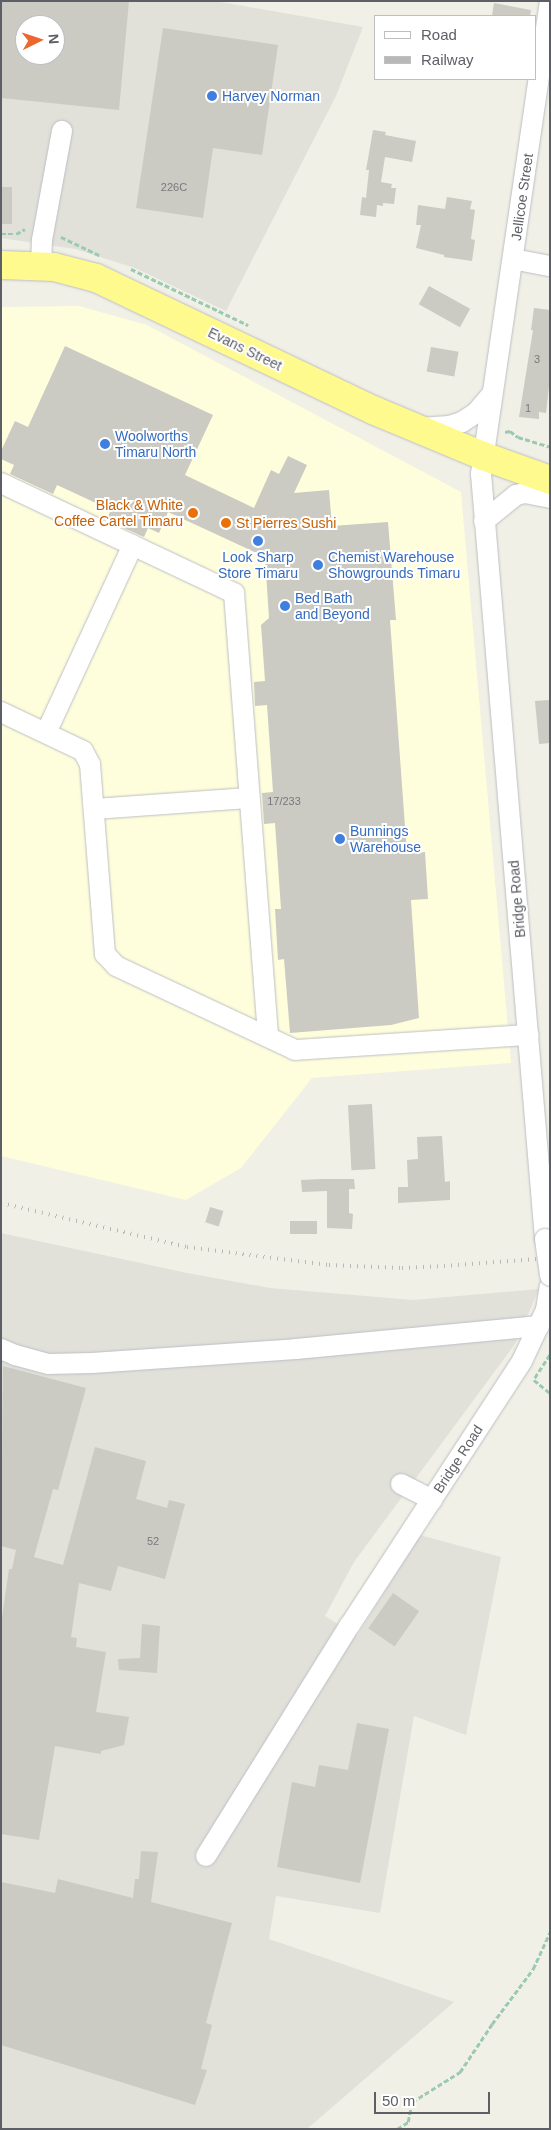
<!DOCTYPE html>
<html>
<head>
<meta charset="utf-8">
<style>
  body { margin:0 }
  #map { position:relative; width:551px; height:2130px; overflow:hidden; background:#f0f0e6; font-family:Helvetica,sans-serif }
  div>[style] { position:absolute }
  .commercial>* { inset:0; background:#fefedc }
  .industrial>* { inset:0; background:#e1e1da }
  .building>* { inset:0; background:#cbcac3; transform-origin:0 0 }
  .path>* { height:2.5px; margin-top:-1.25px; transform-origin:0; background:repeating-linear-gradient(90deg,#9bc9b2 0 5px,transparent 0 7.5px) }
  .roads { filter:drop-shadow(0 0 1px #bdbec4) drop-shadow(0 0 1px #bdbec4) }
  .minor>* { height:20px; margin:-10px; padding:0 10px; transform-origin:10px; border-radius:10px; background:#fff }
  .highway>* { height:28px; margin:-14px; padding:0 14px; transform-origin:14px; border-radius:14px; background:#fefa8e }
  .rail>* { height:4px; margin-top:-2px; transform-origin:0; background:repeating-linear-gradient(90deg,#b8b8b9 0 1px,transparent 0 7px) }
  .bridges { filter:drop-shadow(0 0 1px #bdbec4) drop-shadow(0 0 1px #bdbec4) }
  .minor-bridge>* { height:20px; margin:-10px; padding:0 10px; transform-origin:10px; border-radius:10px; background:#fff }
  .dots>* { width:14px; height:14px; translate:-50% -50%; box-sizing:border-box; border:2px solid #fff; border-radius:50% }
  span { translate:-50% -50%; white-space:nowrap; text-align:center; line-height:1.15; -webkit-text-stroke:4px #fff; paint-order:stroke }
  .number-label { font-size:11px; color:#787a7d }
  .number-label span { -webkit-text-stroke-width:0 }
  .shop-label { font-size:14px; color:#366cbe }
  .left { translate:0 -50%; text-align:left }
  .street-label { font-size:14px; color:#5d5f66 }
  .food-label { font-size:14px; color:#c56008 }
  .right { translate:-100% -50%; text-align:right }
  .frame { position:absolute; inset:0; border:2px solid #5d5f66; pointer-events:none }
  .legend { position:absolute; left:374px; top:15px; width:162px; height:65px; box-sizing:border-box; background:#fff; border:1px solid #bebfc2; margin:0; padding:6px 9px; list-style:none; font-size:15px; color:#5d5f66 }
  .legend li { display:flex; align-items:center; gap:10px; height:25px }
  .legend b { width:25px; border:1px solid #bebfc2 }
  .north { position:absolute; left:15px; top:15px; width:50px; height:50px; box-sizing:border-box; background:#fff; border:1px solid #bebfc2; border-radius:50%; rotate:86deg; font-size:14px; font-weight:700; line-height:20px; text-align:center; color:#5d5f66 }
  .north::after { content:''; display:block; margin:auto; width:18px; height:22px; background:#ec6730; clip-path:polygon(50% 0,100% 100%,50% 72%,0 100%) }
  .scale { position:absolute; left:374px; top:2092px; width:116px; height:22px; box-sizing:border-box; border:2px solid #5d5f66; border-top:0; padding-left:6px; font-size:15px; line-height:18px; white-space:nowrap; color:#5d5f66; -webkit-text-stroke:4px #fff; paint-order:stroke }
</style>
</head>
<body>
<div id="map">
  <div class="commercial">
    <div style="clip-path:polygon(79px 306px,147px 325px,461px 492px,511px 1063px,312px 1078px,241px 1168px,186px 1200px,1px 1156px,1px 307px)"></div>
  </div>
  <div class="industrial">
    <div style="clip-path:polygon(evenodd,1px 1px,215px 1px,363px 27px,336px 96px,226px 311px,135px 268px,75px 249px,1px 238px,1px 1px,25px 25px,55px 25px,55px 55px,25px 55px,25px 25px)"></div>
    <div style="clip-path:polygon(1px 1233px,187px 1273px,270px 1288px,413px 1300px,539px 1289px,515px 1344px,354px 1562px,325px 1616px,357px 1636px,420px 1535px,501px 1557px,466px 1735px,414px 1716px,380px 1913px,276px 1896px,269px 1939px,454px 2002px,307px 2129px,1px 2129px)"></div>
  </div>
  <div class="building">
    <div style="clip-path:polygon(evenodd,1px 1px,129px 1px,119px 110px,1px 98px,1px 1px,25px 25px,55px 25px,55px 55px,25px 55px,25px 25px)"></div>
    <div style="clip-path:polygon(494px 3px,531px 10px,530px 16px,492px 16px)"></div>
    <div style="clip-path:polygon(163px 28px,278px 45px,262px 155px,213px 148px,203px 218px,136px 208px)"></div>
    <div style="clip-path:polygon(373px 130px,386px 132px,385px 135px,416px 141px,412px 162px,385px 157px,381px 182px,392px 184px,391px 188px,396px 188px,394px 204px,383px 203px,383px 206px,377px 205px,376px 217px,360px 215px,362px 197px,366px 198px,369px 170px,366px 170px)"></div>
    <div style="left:1px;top:187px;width:11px;height:37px"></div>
    <div style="clip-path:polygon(447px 197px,472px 201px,470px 209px,475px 210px,471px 239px,475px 240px,472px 261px,444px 257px,444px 255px,416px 248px,421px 225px,416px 225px,418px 205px,445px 209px)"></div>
    <div style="left:429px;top:286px;width:47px;height:21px;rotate:29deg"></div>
    <div style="clip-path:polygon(534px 308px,550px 310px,550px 378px,546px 413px,539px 412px,539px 419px,519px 417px,533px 330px,531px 330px)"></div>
    <div style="clip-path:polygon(65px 346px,213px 415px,185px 475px,254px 508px,271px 470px,279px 474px,288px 456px,307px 465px,294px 493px,329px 490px,332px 526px,388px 522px,396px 620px,390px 620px,407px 854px,425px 852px,428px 899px,411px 900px,419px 1018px,391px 1025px,290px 1033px,284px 959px,278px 960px,275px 909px,281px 909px,275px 823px,264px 824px,262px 793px,273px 792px,267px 705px,255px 706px,254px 682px,265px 681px,261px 625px,269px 618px,265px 557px,168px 512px,159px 533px,148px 528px,144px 537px,106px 520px,111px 510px,57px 485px,53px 494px,10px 474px,14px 465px,1px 459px,1px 451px,15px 421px,28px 427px)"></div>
    <div style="left:431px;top:347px;width:28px;height:25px;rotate:10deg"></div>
    <div style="clip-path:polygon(550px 700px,550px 743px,539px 744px,535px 701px)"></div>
    <div style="left:372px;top:1104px;width:65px;height:24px;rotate:87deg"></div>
    <div style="clip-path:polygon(442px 1136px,445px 1182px,450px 1181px,450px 1200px,398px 1203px,398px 1187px,408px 1187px,407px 1160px,418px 1159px,417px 1137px)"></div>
    <div style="clip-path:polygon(322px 1179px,354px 1179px,355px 1189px,349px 1189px,349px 1213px,353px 1214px,352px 1229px,327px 1228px,327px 1191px,302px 1192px,301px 1180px)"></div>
    <div style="left:210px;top:1207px;width:14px;height:16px;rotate:17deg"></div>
    <div style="left:317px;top:1221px;width:13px;height:27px;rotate:90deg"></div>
    <div style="clip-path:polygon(3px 1366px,86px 1388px,58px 1490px,53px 1489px,34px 1557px,63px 1565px,95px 1447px,146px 1461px,136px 1499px,167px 1508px,169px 1500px,185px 1504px,165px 1579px,118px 1566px,111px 1591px,79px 1583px,71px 1637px,77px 1638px,76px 1647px,106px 1652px,96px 1712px,129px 1717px,127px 1728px,124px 1745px,101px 1751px,101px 1754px,55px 1746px,39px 1840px,1px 1834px,1px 1624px,9px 1569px,12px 1569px,16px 1550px,1px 1546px)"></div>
    <div style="left:393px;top:1593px;width:32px;height:43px;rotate:35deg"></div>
    <div style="clip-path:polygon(142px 1624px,160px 1626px,157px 1673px,119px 1670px,118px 1659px,140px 1658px)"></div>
    <div style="clip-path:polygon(357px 1723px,389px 1729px,360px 1883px,277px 1867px,292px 1782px,315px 1787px,319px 1765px,348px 1770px)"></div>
    <div style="clip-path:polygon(141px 1851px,158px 1852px,151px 1902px,232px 1923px,206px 2023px,212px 2025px,201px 2069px,207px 2070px,195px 2105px,1px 2045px,1px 1882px,55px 1893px,58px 1879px,133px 1898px,135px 1879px,139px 1879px)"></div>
  </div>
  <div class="path">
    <div style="left:1px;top:234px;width:15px"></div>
    <div style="left:16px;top:234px;width:10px;rotate:-29deg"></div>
    <div style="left:61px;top:237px;width:44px;rotate:25.4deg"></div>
    <div style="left:131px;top:269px;width:130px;rotate:25.6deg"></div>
    <div style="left:505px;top:432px;width:5px;rotate:-11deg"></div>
    <div style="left:510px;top:431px;width:10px;rotate:37deg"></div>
    <div style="left:518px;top:437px;width:34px;rotate:17deg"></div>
    <div style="left:550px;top:1355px;width:30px;rotate:123deg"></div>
    <div style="left:534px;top:1380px;width:21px;rotate:39deg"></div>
    <div style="left:397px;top:2129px;width:13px;rotate:-32deg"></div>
    <div style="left:408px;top:2122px;width:20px;rotate:-79deg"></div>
    <div style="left:412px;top:2102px;width:57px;rotate:-32deg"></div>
    <div style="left:460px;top:2072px;width:58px;rotate:-56.3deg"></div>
    <div style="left:492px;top:2024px;width:69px;rotate:-53.3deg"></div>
    <div style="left:533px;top:1969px;width:41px;rotate:-65.3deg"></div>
  </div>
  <div class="roads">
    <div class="minor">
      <div style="left:513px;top:259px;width:38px;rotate:11deg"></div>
      <div style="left:41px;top:267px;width:27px;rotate:-88deg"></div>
      <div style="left:42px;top:240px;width:111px;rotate:-79.6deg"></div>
      <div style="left:421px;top:428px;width:28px;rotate:-4deg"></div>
      <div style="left:449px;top:426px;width:14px;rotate:-17deg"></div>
      <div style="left:462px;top:422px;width:17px;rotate:-33deg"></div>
      <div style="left:476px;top:413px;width:25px;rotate:-50deg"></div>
      <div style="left:1px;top:483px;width:258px;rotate:25.3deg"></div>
      <div style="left:234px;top:593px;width:445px;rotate:85.6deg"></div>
      <div style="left:484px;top:521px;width:41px;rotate:-39.1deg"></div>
      <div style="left:516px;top:495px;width:9px;rotate:-13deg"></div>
      <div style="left:525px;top:493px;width:25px;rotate:11deg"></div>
      <div style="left:1px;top:712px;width:91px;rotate:25.4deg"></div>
      <div style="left:83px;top:751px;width:15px;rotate:62deg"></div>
      <div style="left:90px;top:764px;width:191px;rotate:85.5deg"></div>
      <div style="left:105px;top:954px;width:16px;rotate:47deg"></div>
      <div style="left:116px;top:966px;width:198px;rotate:25.1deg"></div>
      <div style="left:295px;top:1050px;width:234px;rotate:-3.7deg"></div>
      <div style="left:46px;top:733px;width:207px;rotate:-65.2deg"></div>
      <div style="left:94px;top:809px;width:155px;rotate:-4.1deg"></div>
      <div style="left:545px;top:1239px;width:768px;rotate:-94.78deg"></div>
      <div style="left:481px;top:474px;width:478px;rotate:-81.7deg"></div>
      <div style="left:1px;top:1349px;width:15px;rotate:23deg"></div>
      <div style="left:15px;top:1355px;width:34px;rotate:15deg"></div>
      <div style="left:48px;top:1364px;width:44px;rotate:-1.3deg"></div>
      <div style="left:92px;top:1363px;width:204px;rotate:-3.9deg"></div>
      <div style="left:296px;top:1349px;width:244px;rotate:-5.4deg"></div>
      <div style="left:401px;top:1484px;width:35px;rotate:27deg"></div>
      <div style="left:206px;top:1856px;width:272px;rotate:-58.1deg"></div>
      <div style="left:350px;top:1625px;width:315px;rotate:-56.9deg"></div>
      <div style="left:522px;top:1361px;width:56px;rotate:-64.8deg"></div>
      <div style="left:546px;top:1310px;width:24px;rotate:-81deg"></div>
    </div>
    <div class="highway">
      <div style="left:1px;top:265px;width:53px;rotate:2.2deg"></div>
      <div style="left:54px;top:267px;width:43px;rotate:14.7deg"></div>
      <div style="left:96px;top:278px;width:307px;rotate:25.5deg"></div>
      <div style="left:373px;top:410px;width:119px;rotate:22.7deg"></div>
      <div style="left:483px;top:456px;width:71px;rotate:19.7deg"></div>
    </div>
  </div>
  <div class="rail">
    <div style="left:1px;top:1203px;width:191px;rotate:13.3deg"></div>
    <div style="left:187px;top:1247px;width:143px;rotate:7.2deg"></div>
    <div style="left:329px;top:1265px;width:73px;rotate:2.4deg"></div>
    <div style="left:402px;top:1268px;width:42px;rotate:-2.7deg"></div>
    <div style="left:444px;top:1266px;width:106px;rotate:-4.3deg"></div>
  </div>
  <div class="bridges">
    <div class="minor-bridge">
      <div style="left:545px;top:1239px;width:37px;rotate:82deg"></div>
    </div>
  </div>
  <div class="dots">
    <div style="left:212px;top:96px;background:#3f7fe0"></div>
    <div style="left:105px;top:444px;background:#3f7fe0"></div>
    <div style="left:193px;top:513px;background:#e8710a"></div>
    <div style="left:226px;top:523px;background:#e8710a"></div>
    <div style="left:258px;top:541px;background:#3f7fe0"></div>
    <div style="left:318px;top:565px;background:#3f7fe0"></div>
    <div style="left:285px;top:606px;background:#3f7fe0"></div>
    <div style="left:340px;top:839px;background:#3f7fe0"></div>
  </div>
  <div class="number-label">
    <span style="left:174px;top:187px">226C</span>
    <span style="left:537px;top:359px">3</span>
    <span style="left:528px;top:408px">1</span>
    <span style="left:284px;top:801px">17/233</span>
    <span style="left:153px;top:1541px">52</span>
  </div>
  <div class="shop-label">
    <span class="left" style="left:222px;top:96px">Harvey Norman</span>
    <span class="left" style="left:115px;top:444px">Woolworths<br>Timaru North</span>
    <span style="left:258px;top:565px">Look Sharp<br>Store Timaru</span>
    <span class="left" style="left:328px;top:565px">Chemist Warehouse<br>Showgrounds Timaru</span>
    <span class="left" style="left:295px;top:606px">Bed Bath<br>and Beyond</span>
    <span class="left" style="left:350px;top:839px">Bunnings<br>Warehouse</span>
  </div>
  <div class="street-label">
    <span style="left:522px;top:197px;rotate:-82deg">Jellicoe Street</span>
    <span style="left:245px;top:349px;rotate:26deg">Evans Street</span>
    <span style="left:517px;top:899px;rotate:-95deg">Bridge Road</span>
    <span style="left:458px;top:1459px;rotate:-57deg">Bridge Road</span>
  </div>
  <div class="food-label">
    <span class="right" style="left:183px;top:513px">Black &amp; White<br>Coffee Cartel Timaru</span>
    <span class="left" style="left:236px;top:523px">St Pierres Sushi</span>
  </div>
  <div class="frame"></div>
  <ul class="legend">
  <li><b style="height:6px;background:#fff"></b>Road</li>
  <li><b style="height:6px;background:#b8b8b9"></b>Railway</li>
  </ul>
  <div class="north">N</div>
  <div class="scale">50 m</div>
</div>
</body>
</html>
